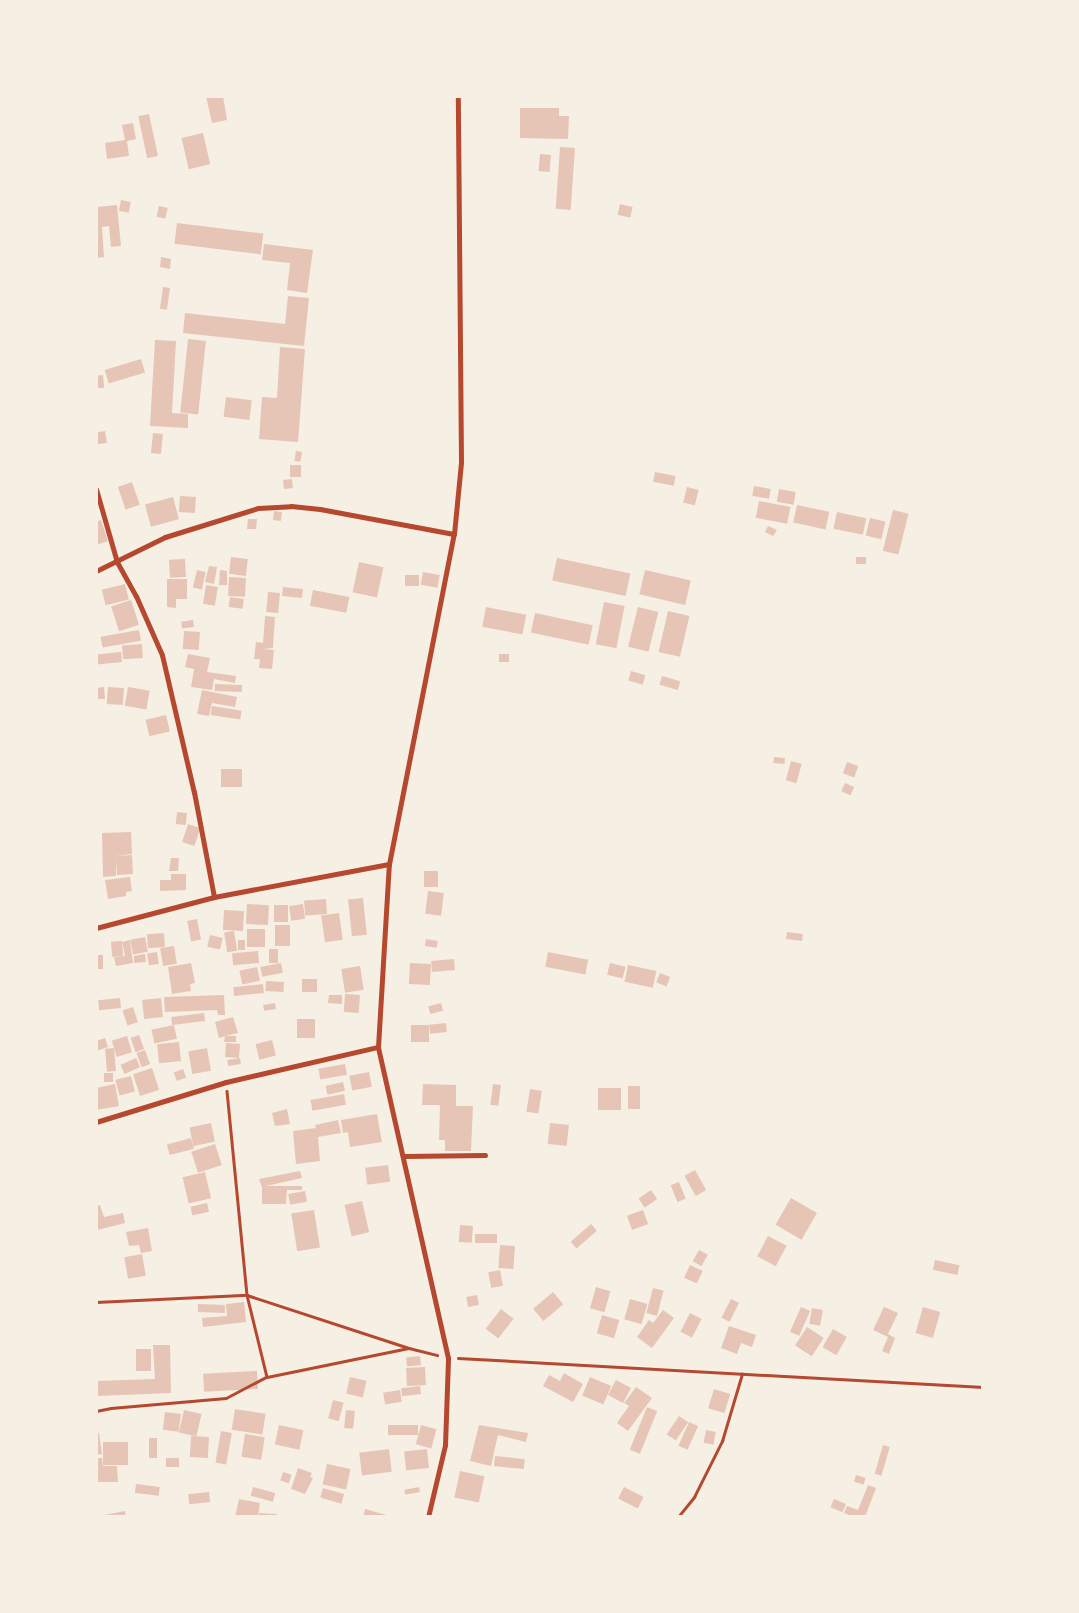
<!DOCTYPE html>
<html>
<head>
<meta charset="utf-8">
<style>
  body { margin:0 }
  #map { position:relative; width:1079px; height:1613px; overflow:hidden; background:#f6efe4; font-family:Overpass,sans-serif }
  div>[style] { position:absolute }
  .building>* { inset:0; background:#e6c5b7; transform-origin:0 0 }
  .path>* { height:2.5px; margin:-1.25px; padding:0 1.25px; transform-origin:1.25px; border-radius:1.25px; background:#b5482f }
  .minor>* { height:5px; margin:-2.5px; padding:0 2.5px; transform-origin:2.5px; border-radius:2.5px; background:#b5482f }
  span { translate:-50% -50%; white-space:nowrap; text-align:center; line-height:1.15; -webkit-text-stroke:5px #f6efe4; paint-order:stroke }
  .frame { position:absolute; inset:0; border:98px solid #f6efe4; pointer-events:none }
</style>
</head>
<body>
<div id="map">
  <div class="building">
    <div style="clip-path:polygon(206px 96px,223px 96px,227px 120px,212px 123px)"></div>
    <div style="clip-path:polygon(520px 108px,559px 108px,559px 116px,569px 116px,568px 139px,520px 138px)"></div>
    <div style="left:149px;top:114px;width:43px;height:11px;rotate:78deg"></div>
    <div style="clip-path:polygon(133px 123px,136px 139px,127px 141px,129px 156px,107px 159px,105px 143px,125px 140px,122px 125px)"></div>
    <div style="left:203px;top:133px;width:32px;height:22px;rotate:77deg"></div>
    <div style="left:560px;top:147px;width:15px;height:62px;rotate:4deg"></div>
    <div style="left:540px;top:154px;width:11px;height:17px;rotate:5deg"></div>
    <div style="left:121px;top:200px;width:10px;height:11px;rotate:11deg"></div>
    <div style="left:620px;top:204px;width:13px;height:11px;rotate:13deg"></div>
    <div style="clip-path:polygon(117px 205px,121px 246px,111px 247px,109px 226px,102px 227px,104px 257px,96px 258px,96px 207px)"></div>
    <div style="left:159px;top:206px;width:9px;height:11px;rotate:13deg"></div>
    <div style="left:177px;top:223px;width:87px;height:21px;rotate:7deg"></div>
    <div style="clip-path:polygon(264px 244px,313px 250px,307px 293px,287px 290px,290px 263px,262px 260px)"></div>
    <div style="clip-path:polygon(161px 257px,171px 259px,170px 269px,160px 267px)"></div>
    <div style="left:163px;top:287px;width:7px;height:22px;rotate:8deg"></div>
    <div style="clip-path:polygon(288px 296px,309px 298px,304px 346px,183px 333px,185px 313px,285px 324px)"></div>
    <div style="left:188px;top:339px;width:18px;height:74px;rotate:6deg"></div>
    <div style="clip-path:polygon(155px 340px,176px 341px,172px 413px,188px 414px,188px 428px,150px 426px)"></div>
    <div style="clip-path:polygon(280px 347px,305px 349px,298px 442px,259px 439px,262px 397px,277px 398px)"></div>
    <div style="left:141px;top:359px;width:14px;height:38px;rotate:73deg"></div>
    <div style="clip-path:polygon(103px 375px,104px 388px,96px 388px,96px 376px)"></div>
    <div style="left:226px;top:397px;width:26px;height:20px;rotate:7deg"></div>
    <div style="left:105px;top:431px;width:12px;height:9px;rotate:81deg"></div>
    <div style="left:153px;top:433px;width:10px;height:20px;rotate:6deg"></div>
    <div style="left:296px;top:451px;width:6px;height:10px;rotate:9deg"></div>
    <div style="left:290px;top:465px;width:11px;height:12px"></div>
    <div style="left:655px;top:472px;width:21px;height:10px;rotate:11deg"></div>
    <div style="left:292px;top:479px;width:9px;height:9px;rotate:84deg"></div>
    <div style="left:132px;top:482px;width:24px;height:15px;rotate:71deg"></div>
    <div style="left:754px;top:486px;width:17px;height:10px;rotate:10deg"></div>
    <div style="left:687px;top:487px;width:12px;height:16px;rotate:14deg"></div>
    <div style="left:779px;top:489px;width:17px;height:13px;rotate:10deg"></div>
    <div style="left:180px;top:496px;width:16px;height:16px;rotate:4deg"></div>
    <div style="left:173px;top:497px;width:23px;height:29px;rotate:75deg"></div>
    <div style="left:759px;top:501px;width:32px;height:17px;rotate:11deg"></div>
    <div style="left:797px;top:505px;width:33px;height:18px;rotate:12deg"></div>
    <div style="left:893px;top:510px;width:16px;height:42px;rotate:14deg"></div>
    <div style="left:274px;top:511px;width:8px;height:9px;rotate:7deg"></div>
    <div style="left:837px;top:512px;width:30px;height:17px;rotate:12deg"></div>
    <div style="left:870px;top:518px;width:16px;height:18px;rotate:14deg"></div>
    <div style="clip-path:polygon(248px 519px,257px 519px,256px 529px,247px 529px)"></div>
    <div style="clip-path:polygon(101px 520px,108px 541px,96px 545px,96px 522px)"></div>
    <div style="clip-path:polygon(768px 526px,777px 530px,773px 536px,765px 532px)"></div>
    <div style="left:231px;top:557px;width:17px;height:17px;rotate:7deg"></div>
    <div style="left:856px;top:557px;width:10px;height:7px"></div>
    <div style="left:557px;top:558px;width:75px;height:23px;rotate:12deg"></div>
    <div style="left:185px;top:559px;width:18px;height:16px;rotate:87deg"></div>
    <div style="left:359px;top:562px;width:25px;height:31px;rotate:12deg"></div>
    <div style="clip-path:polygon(209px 566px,217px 567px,214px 584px,205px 582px)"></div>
    <div style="left:197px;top:570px;width:9px;height:18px;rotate:13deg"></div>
    <div style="clip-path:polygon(220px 570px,227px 571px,227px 585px,219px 585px)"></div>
    <div style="left:645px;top:570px;width:47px;height:25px;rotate:13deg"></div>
    <div style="left:423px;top:572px;width:17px;height:13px;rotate:10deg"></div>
    <div style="left:405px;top:575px;width:14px;height:11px"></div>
    <div style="left:229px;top:577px;width:17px;height:19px;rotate:3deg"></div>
    <div style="clip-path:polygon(167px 579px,187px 579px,187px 599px,176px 599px,176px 608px,167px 607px)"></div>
    <div style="left:125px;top:584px;width:16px;height:24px;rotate:76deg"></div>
    <div style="left:206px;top:585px;width:12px;height:19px;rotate:9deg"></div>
    <div style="left:283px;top:587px;width:20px;height:9px;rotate:6deg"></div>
    <div style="left:313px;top:590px;width:37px;height:16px;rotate:11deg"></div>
    <div style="left:268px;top:592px;width:12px;height:20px;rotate:5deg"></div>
    <div style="left:230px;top:597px;width:14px;height:10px;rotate:8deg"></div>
    <div style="left:131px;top:600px;width:26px;height:21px;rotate:72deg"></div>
    <div style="left:604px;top:602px;width:21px;height:43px;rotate:11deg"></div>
    <div style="left:486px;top:607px;width:41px;height:20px;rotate:11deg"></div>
    <div style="left:638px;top:607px;width:21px;height:41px;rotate:14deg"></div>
    <div style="left:668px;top:611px;width:22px;height:42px;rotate:13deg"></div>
    <div style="left:535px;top:613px;width:59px;height:20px;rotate:12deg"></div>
    <div style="clip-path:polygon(265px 616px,275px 617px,273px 648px,263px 649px,274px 650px,272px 669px,259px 668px,260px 659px,254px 659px,256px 642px,263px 643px)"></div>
    <div style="left:193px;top:620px;width:7px;height:12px;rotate:82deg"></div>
    <div style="left:139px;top:630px;width:11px;height:39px;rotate:80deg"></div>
    <div style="left:184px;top:631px;width:16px;height:18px;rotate:4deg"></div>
    <div style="left:142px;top:644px;width:14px;height:20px;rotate:86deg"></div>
    <div style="left:121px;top:652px;width:10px;height:25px;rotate:84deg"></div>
    <div style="clip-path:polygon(188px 654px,210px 658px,207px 672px,236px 676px,235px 683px,214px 679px,212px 690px,191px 687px,194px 669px,185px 667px)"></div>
    <div style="left:499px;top:654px;width:10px;height:8px"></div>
    <div style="left:631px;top:671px;width:15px;height:10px;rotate:16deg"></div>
    <div style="left:662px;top:676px;width:19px;height:9px;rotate:16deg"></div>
    <div style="left:215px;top:684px;width:27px;height:7px;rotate:2deg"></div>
    <div style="clip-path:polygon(104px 687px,105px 699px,96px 699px,96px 688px)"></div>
    <div style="left:108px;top:687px;width:16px;height:17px;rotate:4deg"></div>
    <div style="left:128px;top:687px;width:22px;height:19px;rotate:10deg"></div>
    <div style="clip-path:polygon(202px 690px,237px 697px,235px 707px,212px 703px,209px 716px,197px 714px)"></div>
    <div style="left:212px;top:706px;width:30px;height:9px;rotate:9deg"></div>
    <div style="left:166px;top:715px;width:17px;height:21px;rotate:77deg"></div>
    <div style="left:774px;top:757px;width:11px;height:6px;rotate:5deg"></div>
    <div style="left:791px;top:761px;width:11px;height:20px;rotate:15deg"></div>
    <div style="left:847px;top:762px;width:12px;height:12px;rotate:20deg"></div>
    <div style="left:221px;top:769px;width:21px;height:18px"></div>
    <div style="left:845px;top:783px;width:10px;height:9px;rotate:24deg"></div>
    <div style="left:177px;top:812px;width:10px;height:12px;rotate:6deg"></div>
    <div style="left:188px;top:824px;width:13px;height:19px;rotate:18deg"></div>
    <div style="clip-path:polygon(131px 832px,132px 854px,115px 856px,132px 855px,133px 874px,117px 875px,116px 859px,116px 876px,103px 877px,102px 833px)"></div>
    <div style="clip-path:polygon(171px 858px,179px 858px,178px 871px,169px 871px)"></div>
    <div style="left:424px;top:871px;width:14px;height:16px"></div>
    <div style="clip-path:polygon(171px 874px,186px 874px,186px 890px,160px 891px,160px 880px,171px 880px)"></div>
    <div style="clip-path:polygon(130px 877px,132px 891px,126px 892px,126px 896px,108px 899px,105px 880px)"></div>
    <div style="left:428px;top:891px;width:16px;height:23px;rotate:7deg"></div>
    <div style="left:363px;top:898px;width:37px;height:15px;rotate:84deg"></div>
    <div style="left:326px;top:899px;width:15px;height:22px;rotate:86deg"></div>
    <div style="left:247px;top:904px;width:22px;height:20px;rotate:3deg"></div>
    <div style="left:303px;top:904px;width:15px;height:14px;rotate:82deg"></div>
    <div style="left:274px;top:905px;width:14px;height:17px"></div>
    <div style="left:224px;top:910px;width:20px;height:20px;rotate:3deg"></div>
    <div style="left:339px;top:913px;width:27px;height:18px;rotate:82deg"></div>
    <div style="left:197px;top:919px;width:21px;height:10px;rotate:79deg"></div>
    <div style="left:275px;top:925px;width:15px;height:21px"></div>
    <div style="left:247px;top:929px;width:18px;height:18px"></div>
    <div style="left:234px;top:931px;width:20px;height:10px;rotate:81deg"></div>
    <div style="left:787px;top:932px;width:16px;height:7px;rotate:7deg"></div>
    <div style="left:164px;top:933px;width:14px;height:17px;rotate:86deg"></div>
    <div style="left:210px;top:935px;width:13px;height:12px;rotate:13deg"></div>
    <div style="left:145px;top:937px;width:15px;height:15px;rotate:79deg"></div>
    <div style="left:426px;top:939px;width:12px;height:7px;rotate:9deg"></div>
    <div style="clip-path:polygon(130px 940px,133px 963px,116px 966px,114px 957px,125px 956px,122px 942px)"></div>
    <div style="left:238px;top:940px;width:7px;height:10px"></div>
    <div style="left:122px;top:941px;width:15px;height:11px;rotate:86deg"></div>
    <div style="left:174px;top:946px;width:18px;height:14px;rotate:81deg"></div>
    <div style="left:269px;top:949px;width:9px;height:14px"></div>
    <div style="left:258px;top:951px;width:12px;height:26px;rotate:85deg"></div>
    <div style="left:157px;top:952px;width:12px;height:10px;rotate:81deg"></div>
    <div style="left:548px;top:952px;width:41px;height:15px;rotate:11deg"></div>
    <div style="clip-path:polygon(145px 954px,146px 962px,134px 963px,134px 956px)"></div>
    <div style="left:96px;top:955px;width:7px;height:14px"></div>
    <div style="left:454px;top:959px;width:11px;height:23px;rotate:85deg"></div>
    <div style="clip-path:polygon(191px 963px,195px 983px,190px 984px,191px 991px,172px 994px,168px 967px)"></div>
    <div style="left:281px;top:963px;width:10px;height:21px;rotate:79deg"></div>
    <div style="left:410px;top:963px;width:21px;height:21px;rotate:3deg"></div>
    <div style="left:610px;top:963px;width:16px;height:12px;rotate:14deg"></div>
    <div style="left:628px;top:965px;width:29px;height:17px;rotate:12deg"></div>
    <div style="left:360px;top:966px;width:24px;height:19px;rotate:81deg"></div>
    <div style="left:257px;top:967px;width:14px;height:18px;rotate:78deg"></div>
    <div style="left:660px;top:973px;width:11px;height:10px;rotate:22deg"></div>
    <div style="left:302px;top:979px;width:15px;height:13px"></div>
    <div style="left:266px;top:981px;width:18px;height:10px;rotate:3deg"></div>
    <div style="left:263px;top:984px;width:9px;height:30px;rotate:84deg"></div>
    <div style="left:345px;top:994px;width:15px;height:18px;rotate:4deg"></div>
    <div style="clip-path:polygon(224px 995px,225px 1015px,218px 1015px,217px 1010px,165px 1012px,164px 997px)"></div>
    <div style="clip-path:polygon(329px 995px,342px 995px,342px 1004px,328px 1003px)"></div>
    <div style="left:120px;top:998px;width:10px;height:22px;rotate:84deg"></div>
    <div style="left:161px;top:998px;width:19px;height:19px;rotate:84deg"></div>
    <div style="left:275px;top:1003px;width:6px;height:12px;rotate:81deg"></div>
    <div style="left:441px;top:1003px;width:8px;height:13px;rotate:76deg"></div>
    <div style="left:133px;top:1007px;width:16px;height:11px;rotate:72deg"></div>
    <div style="left:204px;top:1013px;width:8px;height:33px;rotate:83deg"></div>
    <div style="clip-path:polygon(233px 1017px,238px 1033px,225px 1036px,236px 1036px,236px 1042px,224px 1042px,225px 1036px,219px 1038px,215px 1022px)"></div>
    <div style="left:315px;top:1019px;width:19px;height:18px;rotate:90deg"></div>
    <div style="left:446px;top:1023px;width:9px;height:17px;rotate:84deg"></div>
    <div style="left:174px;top:1025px;width:14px;height:23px;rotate:78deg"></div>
    <div style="left:411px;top:1025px;width:18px;height:17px"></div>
    <div style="left:139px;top:1035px;width:15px;height:9px;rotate:70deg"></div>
    <div style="left:127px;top:1036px;width:17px;height:16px;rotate:73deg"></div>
    <div style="clip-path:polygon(105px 1038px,108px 1047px,96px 1051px,96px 1041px)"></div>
    <div style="left:272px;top:1040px;width:16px;height:17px;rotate:76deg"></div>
    <div style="left:179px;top:1042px;width:19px;height:22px;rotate:84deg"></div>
    <div style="left:226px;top:1043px;width:14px;height:14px;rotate:4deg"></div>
    <div style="left:114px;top:1048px;width:23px;height:9px;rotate:85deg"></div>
    <div style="left:207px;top:1048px;width:23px;height:19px;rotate:80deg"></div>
    <div style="left:145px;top:1050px;width:15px;height:9px;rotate:70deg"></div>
    <div style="left:136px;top:1058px;width:10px;height:17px;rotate:66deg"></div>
    <div style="left:240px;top:1058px;width:6px;height:13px;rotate:81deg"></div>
    <div style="left:345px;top:1064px;width:11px;height:27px;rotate:80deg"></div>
    <div style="left:152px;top:1068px;width:23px;height:20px;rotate:72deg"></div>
    <div style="left:183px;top:1069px;width:9px;height:10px;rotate:69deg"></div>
    <div style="left:369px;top:1072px;width:15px;height:20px;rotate:79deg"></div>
    <div style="left:104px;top:1073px;width:9px;height:9px"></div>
    <div style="left:131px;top:1076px;width:16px;height:16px;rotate:76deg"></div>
    <div style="left:343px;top:1082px;width:9px;height:18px;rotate:77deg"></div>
    <div style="clip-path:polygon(115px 1084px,119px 1106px,96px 1110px,96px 1088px)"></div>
    <div style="clip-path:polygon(423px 1084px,456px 1085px,456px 1106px,473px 1106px,471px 1151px,445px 1151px,445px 1140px,439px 1140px,440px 1105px,422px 1105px)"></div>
    <div style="left:493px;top:1084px;width:8px;height:21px;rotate:7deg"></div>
    <div style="left:628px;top:1086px;width:12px;height:23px"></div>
    <div style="left:598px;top:1088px;width:23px;height:22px"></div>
    <div style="left:530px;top:1089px;width:12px;height:23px;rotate:9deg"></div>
    <div style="left:344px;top:1094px;width:11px;height:34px;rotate:80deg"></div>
    <div style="clip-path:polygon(287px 1109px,290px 1124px,275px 1126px,272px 1113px)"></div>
    <div style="clip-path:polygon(377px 1114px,382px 1142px,350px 1147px,348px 1132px,343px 1133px,341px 1120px)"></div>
    <div style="clip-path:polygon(338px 1120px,341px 1133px,318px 1137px,320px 1161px,296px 1164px,293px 1131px,316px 1128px,315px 1125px)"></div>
    <div style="left:211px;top:1123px;width:19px;height:22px;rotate:78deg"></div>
    <div style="left:550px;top:1123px;width:19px;height:21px;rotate:6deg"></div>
    <div style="left:191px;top:1138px;width:11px;height:25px;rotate:75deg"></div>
    <div style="left:215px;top:1144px;width:22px;height:25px;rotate:72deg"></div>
    <div style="left:388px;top:1165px;width:17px;height:23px;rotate:83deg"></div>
    <div style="left:695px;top:1170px;width:23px;height:12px;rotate:61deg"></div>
    <div style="clip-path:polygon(300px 1171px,302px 1178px,266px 1186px,302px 1186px,302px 1190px,287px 1190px,286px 1204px,262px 1204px,262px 1187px,259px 1179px)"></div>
    <div style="left:205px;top:1172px;width:27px;height:23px;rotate:77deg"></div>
    <div style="left:679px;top:1182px;width:18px;height:9px;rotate:68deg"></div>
    <div style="left:651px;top:1190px;width:11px;height:15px;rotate:56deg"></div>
    <div style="left:305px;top:1191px;width:11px;height:17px;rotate:80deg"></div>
    <div style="left:791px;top:1198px;width:30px;height:31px;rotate:30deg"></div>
    <div style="left:362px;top:1201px;width:32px;height:18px;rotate:77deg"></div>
    <div style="left:207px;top:1203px;width:9px;height:17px;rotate:77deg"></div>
    <div style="clip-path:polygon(100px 1205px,104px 1217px,123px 1213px,125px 1223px,97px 1230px,96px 1206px)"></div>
    <div style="left:314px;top:1210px;width:38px;height:23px;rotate:81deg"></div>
    <div style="left:643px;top:1210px;width:15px;height:17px;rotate:70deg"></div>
    <div style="left:591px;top:1224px;width:9px;height:27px;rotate:49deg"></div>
    <div style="left:460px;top:1225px;width:13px;height:17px;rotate:4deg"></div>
    <div style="clip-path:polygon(148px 1228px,152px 1251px,141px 1253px,139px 1245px,129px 1246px,126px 1232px)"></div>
    <div style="left:475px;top:1234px;width:22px;height:9px"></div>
    <div style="left:768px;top:1236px;width:21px;height:23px;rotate:28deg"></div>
    <div style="left:500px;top:1245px;width:15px;height:23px;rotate:4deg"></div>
    <div style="left:699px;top:1250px;width:10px;height:13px;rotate:29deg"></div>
    <div style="left:142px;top:1254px;width:22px;height:18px;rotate:80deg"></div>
    <div style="left:935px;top:1260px;width:25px;height:10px;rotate:12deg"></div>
    <div style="left:690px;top:1265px;width:14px;height:14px;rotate:25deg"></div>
    <div style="left:500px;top:1270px;width:16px;height:12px;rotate:79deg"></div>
    <div style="left:596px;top:1287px;width:15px;height:22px;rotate:16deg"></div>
    <div style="left:653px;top:1288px;width:11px;height:26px;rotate:15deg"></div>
    <div style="left:553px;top:1292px;width:16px;height:26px;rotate:50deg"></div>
    <div style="left:477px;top:1295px;width:10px;height:11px;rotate:79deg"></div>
    <div style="left:630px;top:1299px;width:18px;height:21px;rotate:16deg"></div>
    <div style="left:731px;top:1299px;width:9px;height:21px;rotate:27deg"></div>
    <div style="clip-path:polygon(244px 1302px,246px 1322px,203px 1327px,202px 1318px,227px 1316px,226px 1304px)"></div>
    <div style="left:198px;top:1304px;width:27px;height:8px;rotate:2deg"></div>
    <div style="left:801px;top:1307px;width:10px;height:27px;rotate:24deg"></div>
    <div style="clip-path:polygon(884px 1307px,898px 1313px,888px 1334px,895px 1338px,889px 1354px,882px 1351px,888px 1337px,873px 1330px)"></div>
    <div style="left:923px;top:1307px;width:18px;height:27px;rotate:16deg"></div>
    <div style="left:812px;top:1308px;width:11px;height:16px;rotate:10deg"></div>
    <div style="left:501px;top:1309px;width:16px;height:25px;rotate:38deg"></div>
    <div style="clip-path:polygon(663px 1310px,674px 1318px,652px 1348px,637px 1337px,649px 1320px,653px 1323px)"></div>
    <div style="left:690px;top:1313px;width:13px;height:21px;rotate:27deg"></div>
    <div style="left:602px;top:1315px;width:18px;height:19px;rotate:16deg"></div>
    <div style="clip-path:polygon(729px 1326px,756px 1335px,752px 1347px,741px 1343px,737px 1354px,721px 1348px)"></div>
    <div style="left:807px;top:1327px;width:20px;height:22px;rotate:33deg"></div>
    <div style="left:833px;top:1329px;width:16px;height:21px;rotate:30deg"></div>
    <div style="clip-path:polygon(153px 1345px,170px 1345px,171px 1393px,96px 1396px,96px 1381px,155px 1379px)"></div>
    <div style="left:136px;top:1349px;width:15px;height:22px"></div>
    <div style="left:420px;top:1356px;width:9px;height:14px;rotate:84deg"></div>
    <div style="left:425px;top:1367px;width:18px;height:19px;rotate:87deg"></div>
    <div style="left:257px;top:1371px;width:18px;height:54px;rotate:87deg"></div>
    <div style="clip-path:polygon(564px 1373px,583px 1384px,573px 1402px,543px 1386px,549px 1375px,560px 1381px)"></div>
    <div style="left:350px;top:1377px;width:17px;height:17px;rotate:13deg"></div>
    <div style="left:590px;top:1377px;width:23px;height:20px;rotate:23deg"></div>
    <div style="left:616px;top:1380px;width:17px;height:17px;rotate:28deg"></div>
    <div style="left:420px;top:1386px;width:8px;height:19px;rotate:83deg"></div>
    <div style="clip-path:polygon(636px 1387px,652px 1398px,628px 1431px,617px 1423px,629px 1406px,624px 1403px)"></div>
    <div style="left:714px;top:1389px;width:17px;height:20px;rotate:17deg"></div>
    <div style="left:400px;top:1390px;width:12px;height:17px;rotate:81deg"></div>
    <div style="left:333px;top:1400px;width:11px;height:19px;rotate:15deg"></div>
    <div style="left:647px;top:1407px;width:11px;height:46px;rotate:22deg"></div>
    <div style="left:235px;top:1409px;width:31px;height:21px;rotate:9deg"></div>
    <div style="left:184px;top:1410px;width:18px;height:23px;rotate:13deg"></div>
    <div style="left:346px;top:1410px;width:9px;height:18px;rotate:6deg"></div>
    <div style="left:165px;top:1412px;width:16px;height:18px;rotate:7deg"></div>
    <div style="left:679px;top:1416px;width:11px;height:22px;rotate:34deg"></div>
    <div style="left:689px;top:1422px;width:10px;height:26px;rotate:24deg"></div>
    <div style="left:279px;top:1425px;width:25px;height:20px;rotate:12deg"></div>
    <div style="left:418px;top:1425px;width:10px;height:30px;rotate:90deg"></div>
    <div style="left:421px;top:1425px;width:16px;height:20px;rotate:15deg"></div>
    <div style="clip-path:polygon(479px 1425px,528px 1433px,526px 1442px,498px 1435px,491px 1466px,470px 1461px)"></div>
    <div style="left:706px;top:1430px;width:10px;height:13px;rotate:11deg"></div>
    <div style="left:221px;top:1431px;width:11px;height:32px;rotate:10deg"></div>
    <div style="clip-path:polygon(96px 1433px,99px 1433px,102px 1454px,96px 1455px)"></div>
    <div style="left:245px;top:1434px;width:20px;height:23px;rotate:9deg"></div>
    <div style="left:191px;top:1436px;width:18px;height:21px;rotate:3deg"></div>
    <div style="left:149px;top:1438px;width:8px;height:20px"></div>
    <div style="left:128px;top:1442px;width:23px;height:25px;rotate:90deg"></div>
    <div style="left:883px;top:1445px;width:7px;height:30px;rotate:16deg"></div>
    <div style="left:389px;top:1449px;width:23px;height:30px;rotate:83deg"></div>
    <div style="left:427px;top:1449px;width:19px;height:23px;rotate:84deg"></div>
    <div style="left:495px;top:1456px;width:30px;height:10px;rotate:6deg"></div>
    <div style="clip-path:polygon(96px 1458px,102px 1458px,103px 1466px,117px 1466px,118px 1482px,96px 1482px)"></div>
    <div style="left:166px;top:1458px;width:13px;height:9px"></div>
    <div style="left:327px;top:1464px;width:24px;height:21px;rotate:12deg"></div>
    <div style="clip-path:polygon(298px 1468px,312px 1473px,310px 1477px,313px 1478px,305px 1494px,291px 1489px)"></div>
    <div style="left:460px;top:1471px;width:25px;height:27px;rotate:12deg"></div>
    <div style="left:283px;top:1472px;width:9px;height:9px;rotate:18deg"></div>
    <div style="left:856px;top:1475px;width:10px;height:7px;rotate:17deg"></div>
    <div style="left:136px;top:1484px;width:24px;height:9px;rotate:7deg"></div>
    <div style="clip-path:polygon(868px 1485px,876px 1488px,865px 1517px,854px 1517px,844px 1513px,847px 1506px,858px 1510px)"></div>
    <div style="left:253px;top:1487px;width:23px;height:9px;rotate:15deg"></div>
    <div style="left:419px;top:1487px;width:5px;height:15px;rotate:79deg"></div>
    <div style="left:624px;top:1487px;width:22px;height:13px;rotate:27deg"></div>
    <div style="left:323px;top:1488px;width:22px;height:10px;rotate:16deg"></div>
    <div style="left:209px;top:1492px;width:10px;height:21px;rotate:84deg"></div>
    <div style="clip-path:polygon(239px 1499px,260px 1503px,258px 1517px,235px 1517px)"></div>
    <div style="left:834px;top:1499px;width:13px;height:9px;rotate:23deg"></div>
    <div style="clip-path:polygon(365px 1509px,390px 1516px,390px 1517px,363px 1517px)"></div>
    <div style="clip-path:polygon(125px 1511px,126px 1517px,99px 1517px,99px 1516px)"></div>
    <div style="clip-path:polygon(259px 1513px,277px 1514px,276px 1517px,259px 1517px)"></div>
  </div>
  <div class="path">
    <div style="left:227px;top:1091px;width:205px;rotate:84.4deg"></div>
    <div style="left:247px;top:1295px;width:170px;rotate:18.1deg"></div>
    <div style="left:409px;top:1348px;width:29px;rotate:14deg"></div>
    <div style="left:96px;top:1302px;width:151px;rotate:-2.7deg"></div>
    <div style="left:247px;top:1295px;width:84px;rotate:76.3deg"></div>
    <div style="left:267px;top:1377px;width:144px;rotate:-11.6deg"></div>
    <div style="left:458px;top:1358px;width:526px;rotate:3.16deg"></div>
    <div style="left:96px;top:1411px;width:15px;rotate:-11deg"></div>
    <div style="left:111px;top:1408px;width:115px;rotate:-5deg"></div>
    <div style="left:226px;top:1398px;width:45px;rotate:-27.7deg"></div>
    <div style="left:678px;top:1517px;width:26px;rotate:-51deg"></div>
    <div style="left:694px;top:1497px;width:63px;rotate:-63.4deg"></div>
    <div style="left:722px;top:1441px;width:70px;rotate:-73.4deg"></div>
  </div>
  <div class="minor">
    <div style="left:96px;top:489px;width:76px;rotate:74deg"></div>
    <div style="left:117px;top:562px;width:39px;rotate:61deg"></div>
    <div style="left:136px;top:596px;width:64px;rotate:66.2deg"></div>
    <div style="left:162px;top:655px;width:141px;rotate:76.9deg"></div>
    <div style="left:194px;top:792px;width:107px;rotate:79.2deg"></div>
    <div style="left:96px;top:571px;width:77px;rotate:-26.2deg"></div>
    <div style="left:165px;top:537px;width:97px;rotate:-17.3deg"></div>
    <div style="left:258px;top:508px;width:33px;rotate:-3deg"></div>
    <div style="left:291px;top:506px;width:29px;rotate:6deg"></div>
    <div style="left:320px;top:509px;width:136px;rotate:10.6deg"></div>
    <div style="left:96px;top:928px;width:122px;rotate:-14.7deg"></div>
    <div style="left:214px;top:897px;width:178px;rotate:-10.7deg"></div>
    <div style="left:96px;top:1122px;width:136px;rotate:-17.1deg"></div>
    <div style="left:226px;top:1082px;width:156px;rotate:-13deg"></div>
    <div style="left:404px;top:1156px;width:81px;rotate:-0.7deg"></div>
    <div style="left:428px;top:1517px;width:74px;rotate:-76.7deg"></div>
    <div style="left:445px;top:1445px;width:87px;rotate:-88deg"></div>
    <div style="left:448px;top:1358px;width:319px;rotate:-102.7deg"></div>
    <div style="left:378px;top:1047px;width:183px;rotate:-86.6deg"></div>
    <div style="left:389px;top:864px;width:336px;rotate:-78.9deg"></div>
    <div style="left:454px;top:534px;width:72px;rotate:-84.4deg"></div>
    <div style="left:461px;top:462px;width:366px;rotate:-90.5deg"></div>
  </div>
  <div class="frame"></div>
</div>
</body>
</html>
